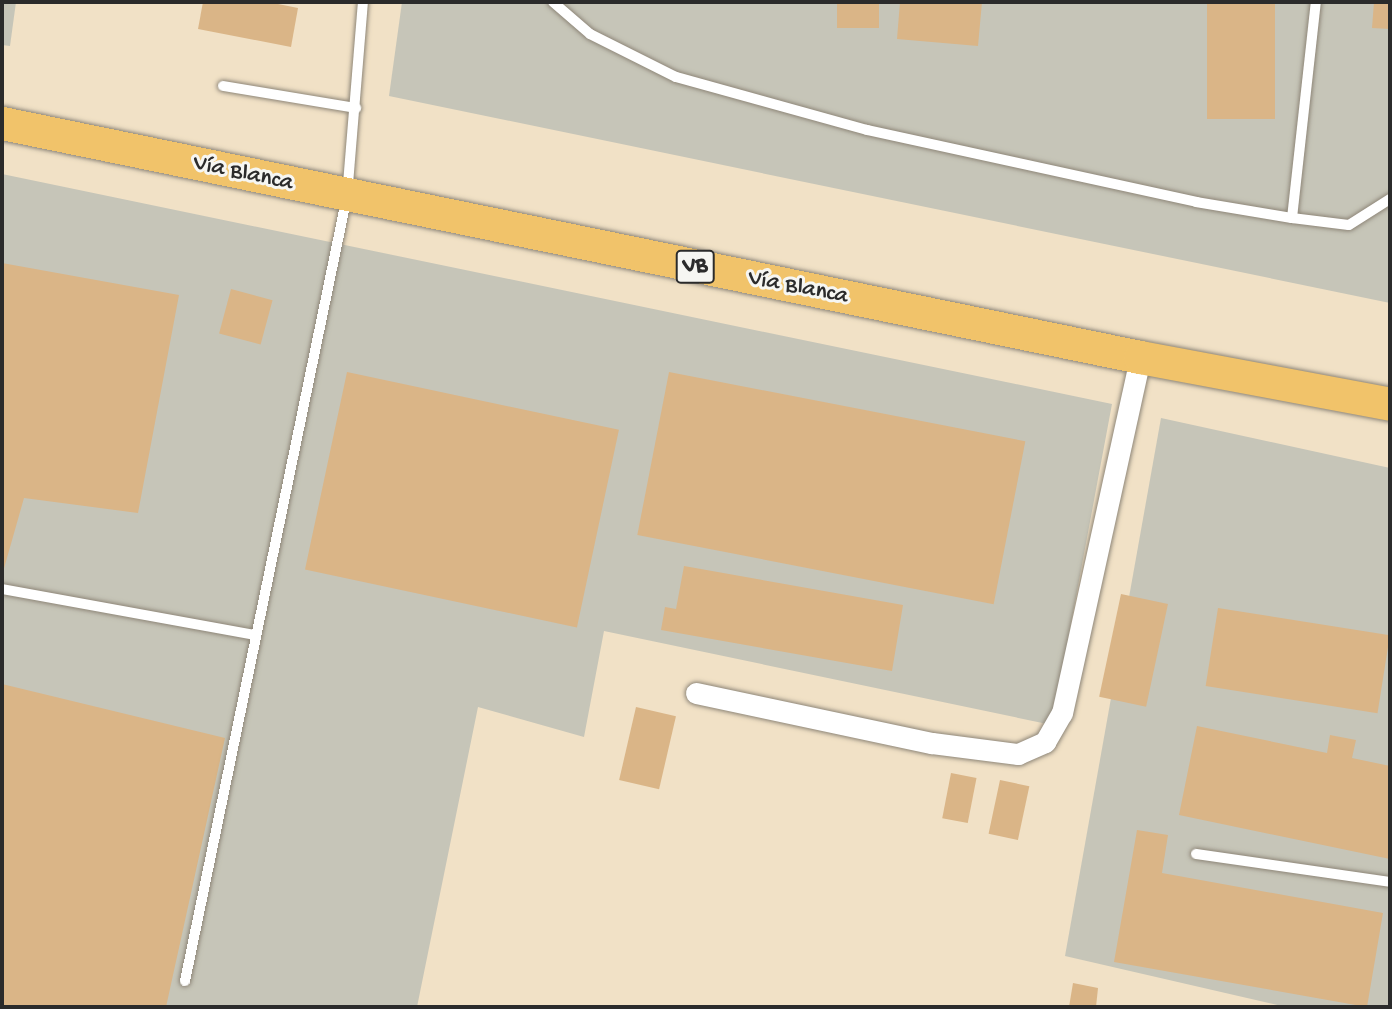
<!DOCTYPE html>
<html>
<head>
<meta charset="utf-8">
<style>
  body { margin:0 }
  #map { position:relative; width:1392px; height:1009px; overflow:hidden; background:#f1e1c6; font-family:"Gochi Hand",sans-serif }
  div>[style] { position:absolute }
  .industrial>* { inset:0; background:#c6c5b8 }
  .building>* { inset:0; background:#dab587; transform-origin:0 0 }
  .roads { filter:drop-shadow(0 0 2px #8e8678) drop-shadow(0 0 2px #8e8678) }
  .service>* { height:10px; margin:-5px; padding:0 5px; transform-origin:5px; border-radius:5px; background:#fff }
  .minor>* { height:21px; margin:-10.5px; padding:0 10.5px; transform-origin:10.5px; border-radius:10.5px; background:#fff }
  .primary>* { height:33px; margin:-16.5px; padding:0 16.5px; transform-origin:16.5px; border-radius:16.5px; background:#f1c36a }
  span { translate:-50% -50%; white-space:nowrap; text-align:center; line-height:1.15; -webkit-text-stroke:6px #f6f6f2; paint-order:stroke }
  .shield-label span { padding:2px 5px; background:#f6f6f2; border:2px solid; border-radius:5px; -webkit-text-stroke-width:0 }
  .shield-label { font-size:23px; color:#2b2b2b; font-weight:700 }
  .street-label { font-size:24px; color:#2b2b2b }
  .frame { position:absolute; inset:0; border:4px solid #2b2b2b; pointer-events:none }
</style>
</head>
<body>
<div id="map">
  <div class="industrial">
    <div style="clip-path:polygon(2px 2px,16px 2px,10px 46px,2px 45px)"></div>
    <div style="clip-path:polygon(402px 2px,1390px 2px,1390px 303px,389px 96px)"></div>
    <div style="clip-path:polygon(2px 174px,1112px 404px,1052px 725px,604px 631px,584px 737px,478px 707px,417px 1007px,2px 1007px)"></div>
    <div style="clip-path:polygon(1161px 418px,1390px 468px,1390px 1007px,1286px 1007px,1065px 956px)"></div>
  </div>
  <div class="building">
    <div style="clip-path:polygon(203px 2px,268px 2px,298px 8px,291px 47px,198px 29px)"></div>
    <div style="left:837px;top:2px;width:42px;height:26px"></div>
    <div style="clip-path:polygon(900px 2px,982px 2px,978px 46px,897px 39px)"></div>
    <div style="left:1207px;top:2px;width:68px;height:117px"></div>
    <div style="clip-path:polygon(1374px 2px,1390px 2px,1390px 29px,1372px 28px)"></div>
    <div style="clip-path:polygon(2px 263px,179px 295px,138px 513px,24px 498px,3px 572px)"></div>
    <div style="left:231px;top:289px;width:43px;height:46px;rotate:15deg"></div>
    <div style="left:347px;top:372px;width:278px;height:202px;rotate:12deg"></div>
    <div style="left:669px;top:372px;width:363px;height:166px;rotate:11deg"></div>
    <div style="clip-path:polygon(684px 566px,903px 605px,892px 671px,661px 630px,665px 607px,676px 609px)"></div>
    <div style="left:1121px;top:594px;width:48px;height:105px;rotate:12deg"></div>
    <div style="left:1218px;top:608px;width:174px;height:79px;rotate:9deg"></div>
    <div style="clip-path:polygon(2px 684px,225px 738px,166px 1007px,2px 1007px)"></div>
    <div style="left:636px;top:707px;width:41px;height:75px;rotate:13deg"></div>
    <div style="clip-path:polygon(1197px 726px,1327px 753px,1330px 735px,1356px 740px,1352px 758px,1390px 766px,1390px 859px,1179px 815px)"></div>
    <div style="left:951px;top:773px;width:26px;height:46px;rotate:11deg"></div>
    <div style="left:1000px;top:780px;width:30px;height:55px;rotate:12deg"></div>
    <div style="clip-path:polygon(1137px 830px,1168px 835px,1162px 873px,1383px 913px,1367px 1007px,1114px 962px)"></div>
    <div style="clip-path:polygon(1073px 983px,1098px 988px,1096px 1007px,1069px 1007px)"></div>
  </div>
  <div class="roads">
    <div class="service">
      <div style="left:553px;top:2px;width:49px;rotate:40.9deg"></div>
      <div style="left:590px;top:34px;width:96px;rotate:26.6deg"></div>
      <div style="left:676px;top:77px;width:198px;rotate:15.5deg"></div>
      <div style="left:867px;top:130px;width:337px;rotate:12.3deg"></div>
      <div style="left:1196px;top:202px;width:97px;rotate:9.5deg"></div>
      <div style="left:1292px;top:218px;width:57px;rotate:7deg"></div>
      <div style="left:1349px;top:225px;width:49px;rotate:-32.4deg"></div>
      <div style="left:223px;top:86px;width:135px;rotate:9.4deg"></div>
      <div style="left:1292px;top:218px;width:217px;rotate:-83.7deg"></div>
      <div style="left:2px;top:589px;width:257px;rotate:10.3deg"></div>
      <div style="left:1196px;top:854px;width:196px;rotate:8.2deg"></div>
      <div style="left:185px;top:981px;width:802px;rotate:-78.34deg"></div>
      <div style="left:347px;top:196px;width:195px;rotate:-85.3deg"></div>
    </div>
    <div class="minor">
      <div style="left:696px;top:693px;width:241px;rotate:12deg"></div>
      <div style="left:932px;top:743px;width:87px;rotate:7.3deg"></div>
      <div style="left:1018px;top:754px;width:30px;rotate:-24deg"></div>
      <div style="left:1045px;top:742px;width:34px;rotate:-60deg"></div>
      <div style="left:1062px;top:713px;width:364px;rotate:-77.6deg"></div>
    </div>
    <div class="primary">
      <div style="left:2px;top:123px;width:1162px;rotate:11.62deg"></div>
      <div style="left:1140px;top:357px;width:254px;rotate:10.6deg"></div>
    </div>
  </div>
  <div class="shield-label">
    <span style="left:695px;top:267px">VB</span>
  </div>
  <div class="street-label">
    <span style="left:243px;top:174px;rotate:12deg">Vía Blanca</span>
    <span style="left:798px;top:288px;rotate:11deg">Vía Blanca</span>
  </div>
  <div class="frame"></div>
</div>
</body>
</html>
